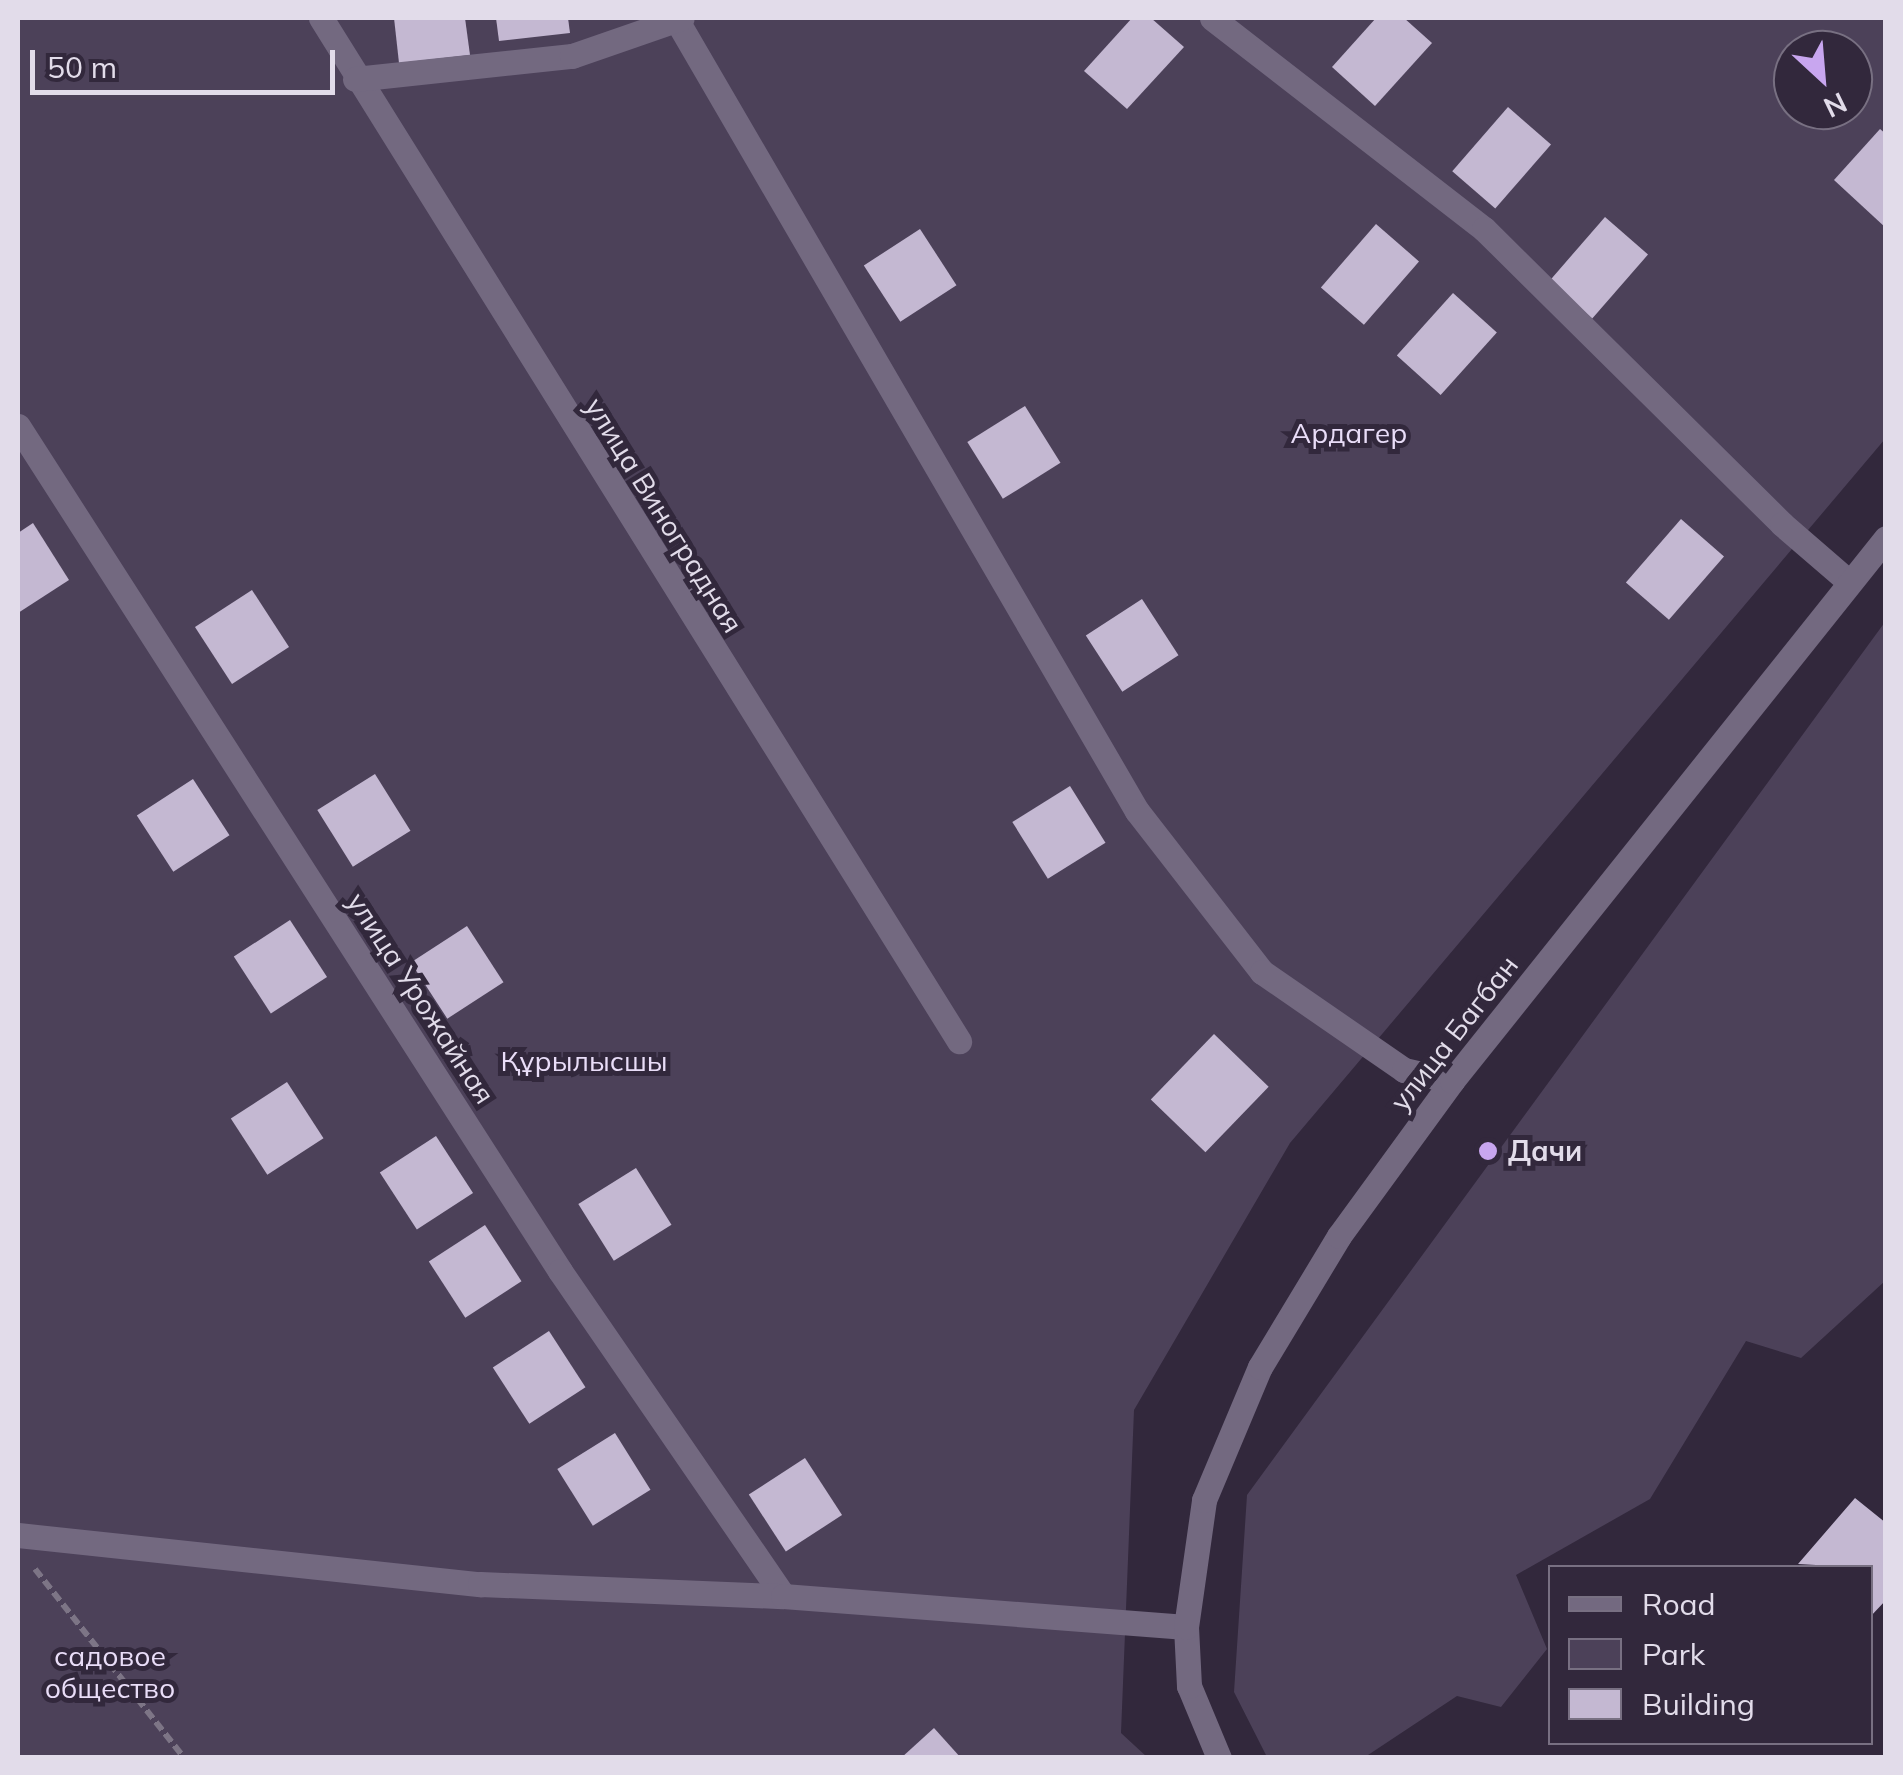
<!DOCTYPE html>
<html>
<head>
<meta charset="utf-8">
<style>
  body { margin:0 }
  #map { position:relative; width:1903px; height:1775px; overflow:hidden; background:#32283c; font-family:Mulish,sans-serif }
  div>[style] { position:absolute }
  .green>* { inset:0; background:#4c4159 }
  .building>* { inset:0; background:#c4b8d2; transform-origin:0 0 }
  .path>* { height:6px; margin-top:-3px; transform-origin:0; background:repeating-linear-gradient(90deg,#7d7586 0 10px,transparent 0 15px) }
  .street>* { height:25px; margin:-12.5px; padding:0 12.5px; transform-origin:12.5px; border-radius:12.5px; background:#736980 }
  .dots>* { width:28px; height:28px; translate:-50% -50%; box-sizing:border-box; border:5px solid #32283c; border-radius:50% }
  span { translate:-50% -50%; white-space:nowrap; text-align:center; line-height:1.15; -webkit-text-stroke:10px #32283c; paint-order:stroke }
  .park-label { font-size:28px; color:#e9ddf8 }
  .street-label { font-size:28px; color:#e2dcea }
  .poi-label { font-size:28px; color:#e2dcea; font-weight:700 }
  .left { translate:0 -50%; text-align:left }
  .frame { position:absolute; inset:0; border:20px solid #e2dcea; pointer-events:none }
  .legend { position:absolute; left:1548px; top:1565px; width:325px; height:180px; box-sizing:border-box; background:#32283c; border:2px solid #787082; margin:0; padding:12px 18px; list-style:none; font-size:30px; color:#e2dcea }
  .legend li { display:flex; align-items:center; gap:20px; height:50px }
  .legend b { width:50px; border:2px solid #787082 }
  .north { position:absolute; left:1773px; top:30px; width:100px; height:100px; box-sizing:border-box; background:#32283c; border:2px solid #787082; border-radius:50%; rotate:154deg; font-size:28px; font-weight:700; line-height:40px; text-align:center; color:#e2dcea }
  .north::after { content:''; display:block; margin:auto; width:35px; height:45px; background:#c8a6ef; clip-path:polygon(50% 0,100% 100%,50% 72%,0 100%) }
  .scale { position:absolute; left:30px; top:50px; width:305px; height:45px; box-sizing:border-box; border:5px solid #e2dcea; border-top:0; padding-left:12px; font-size:30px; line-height:35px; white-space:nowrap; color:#e2dcea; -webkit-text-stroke:8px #32283c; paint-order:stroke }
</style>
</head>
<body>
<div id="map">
  <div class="green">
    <div style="clip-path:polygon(evenodd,18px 18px,1885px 18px,1885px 439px,1290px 1143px,1134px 1410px,1121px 1733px,1147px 1757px,18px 1757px,18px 18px,1793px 50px,1853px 50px,1853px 110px,1793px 110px,1793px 50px)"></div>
    <div style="clip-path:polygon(1885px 622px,1885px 1281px,1801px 1358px,1746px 1341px,1650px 1499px,1516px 1575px,1547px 1649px,1501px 1707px,1457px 1696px,1365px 1757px,1267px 1757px,1234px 1692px,1247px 1495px)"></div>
  </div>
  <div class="building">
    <div style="clip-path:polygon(394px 18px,465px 18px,470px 55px,399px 63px)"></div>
    <div style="clip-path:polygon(496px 18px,568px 18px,570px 33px,499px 41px)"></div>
    <div style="clip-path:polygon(1132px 18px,1151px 18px,1184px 47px,1127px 109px,1084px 71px)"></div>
    <div style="clip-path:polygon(1376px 18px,1404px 18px,1432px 43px,1375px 106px,1332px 67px)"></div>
    <div style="left:1508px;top:107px;width:57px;height:85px;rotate:41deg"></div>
    <div style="clip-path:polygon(1880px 129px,1886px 134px,1886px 228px,1834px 180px)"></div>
    <div style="left:1605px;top:217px;width:57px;height:85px;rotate:41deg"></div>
    <div style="left:1376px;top:224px;width:57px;height:84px;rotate:41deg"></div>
    <div style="left:920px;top:229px;width:67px;height:67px;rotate:57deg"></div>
    <div style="left:1453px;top:293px;width:59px;height:84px;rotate:42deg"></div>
    <div style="left:1025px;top:406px;width:67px;height:68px;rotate:58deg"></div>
    <div style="left:1681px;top:519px;width:57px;height:84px;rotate:41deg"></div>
    <div style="clip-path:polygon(33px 523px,69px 580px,18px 613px,18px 533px)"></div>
    <div style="left:252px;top:590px;width:68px;height:68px;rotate:57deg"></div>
    <div style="left:1142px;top:599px;width:67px;height:67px;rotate:57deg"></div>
    <div style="left:375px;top:774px;width:67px;height:68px;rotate:58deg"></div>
    <div style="left:193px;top:779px;width:67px;height:67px;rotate:57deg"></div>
    <div style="left:1070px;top:786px;width:67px;height:68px;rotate:58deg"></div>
    <div style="left:290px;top:920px;width:68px;height:67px;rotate:57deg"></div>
    <div style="left:467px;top:926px;width:67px;height:67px;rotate:57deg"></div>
    <div style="left:1214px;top:1034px;width:76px;height:91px;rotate:44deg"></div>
    <div style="left:287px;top:1082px;width:67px;height:67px;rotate:57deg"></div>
    <div style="left:436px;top:1136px;width:68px;height:67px;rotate:57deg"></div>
    <div style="left:636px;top:1168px;width:67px;height:68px;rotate:58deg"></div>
    <div style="left:485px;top:1225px;width:67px;height:67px;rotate:57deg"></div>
    <div style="left:549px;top:1331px;width:67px;height:67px;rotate:57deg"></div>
    <div style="left:615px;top:1433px;width:67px;height:68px;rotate:58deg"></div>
    <div style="left:805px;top:1458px;width:68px;height:67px;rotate:57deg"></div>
    <div style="clip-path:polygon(1855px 1498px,1886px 1523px,1886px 1600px,1870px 1617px,1870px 1568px,1798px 1564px)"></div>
    <div style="clip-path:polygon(934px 1728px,961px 1758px,901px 1758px)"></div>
  </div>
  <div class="path">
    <div style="left:35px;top:1569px;width:241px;rotate:51.7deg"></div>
  </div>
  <div class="street">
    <div style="left:321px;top:18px;width:1206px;rotate:58.05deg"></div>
    <div style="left:1212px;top:18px;width:344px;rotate:37.8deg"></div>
    <div style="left:1484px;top:229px;width:419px;rotate:44.7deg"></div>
    <div style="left:1782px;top:524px;width:87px;rotate:40.8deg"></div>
    <div style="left:676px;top:19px;width:916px;rotate:59.8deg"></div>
    <div style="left:1137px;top:811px;width:204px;rotate:52.2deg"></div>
    <div style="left:1262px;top:972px;width:173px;rotate:34.6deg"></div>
    <div style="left:1404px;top:1070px;width:49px;rotate:12.9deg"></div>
    <div style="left:355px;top:79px;width:218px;rotate:-6.1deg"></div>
    <div style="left:572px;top:56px;width:116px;rotate:-19.1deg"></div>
    <div style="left:18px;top:426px;width:1004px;rotate:57.32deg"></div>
    <div style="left:560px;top:1271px;width:394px;rotate:55.5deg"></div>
    <div style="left:18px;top:1535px;width:465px;rotate:6.1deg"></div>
    <div style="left:480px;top:1584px;width:303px;rotate:2.3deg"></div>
    <div style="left:783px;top:1596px;width:404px;rotate:4.4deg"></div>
    <div style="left:1219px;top:1758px;width:78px;rotate:-112.6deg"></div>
    <div style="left:1189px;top:1686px;width:59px;rotate:-92.9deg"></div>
    <div style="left:1186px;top:1627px;width:128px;rotate:-81.9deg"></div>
    <div style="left:1204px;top:1500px;width:144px;rotate:-67.2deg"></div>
    <div style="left:1260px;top:1367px;width:153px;rotate:-58.9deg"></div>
    <div style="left:1339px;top:1236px;width:192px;rotate:-53.9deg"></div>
    <div style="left:1452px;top:1081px;width:695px;rotate:-51.37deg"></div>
  </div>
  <div class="dots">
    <div style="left:1488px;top:1151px;background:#c8a6ef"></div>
  </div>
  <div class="park-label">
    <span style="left:1349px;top:433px">Ардагер</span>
    <span style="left:584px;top:1061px">Құрылысшы</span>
    <span style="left:110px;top:1672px">садовое<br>общество</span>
  </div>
  <div class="street-label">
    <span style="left:664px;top:515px;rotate:58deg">улица Виноградная</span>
    <span style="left:421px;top:998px;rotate:57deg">улица Урожайная</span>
    <span style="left:1454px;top:1033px;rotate:-52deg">улица Багбан</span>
  </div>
  <div class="poi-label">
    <span class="left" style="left:1508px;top:1151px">Дачи</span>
  </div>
  <div class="frame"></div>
  <ul class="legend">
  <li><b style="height:12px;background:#736980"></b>Road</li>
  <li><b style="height:28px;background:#4c4159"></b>Park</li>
  <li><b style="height:28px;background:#c4b8d2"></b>Building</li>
  </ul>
  <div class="north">N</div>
  <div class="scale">50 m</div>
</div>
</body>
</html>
